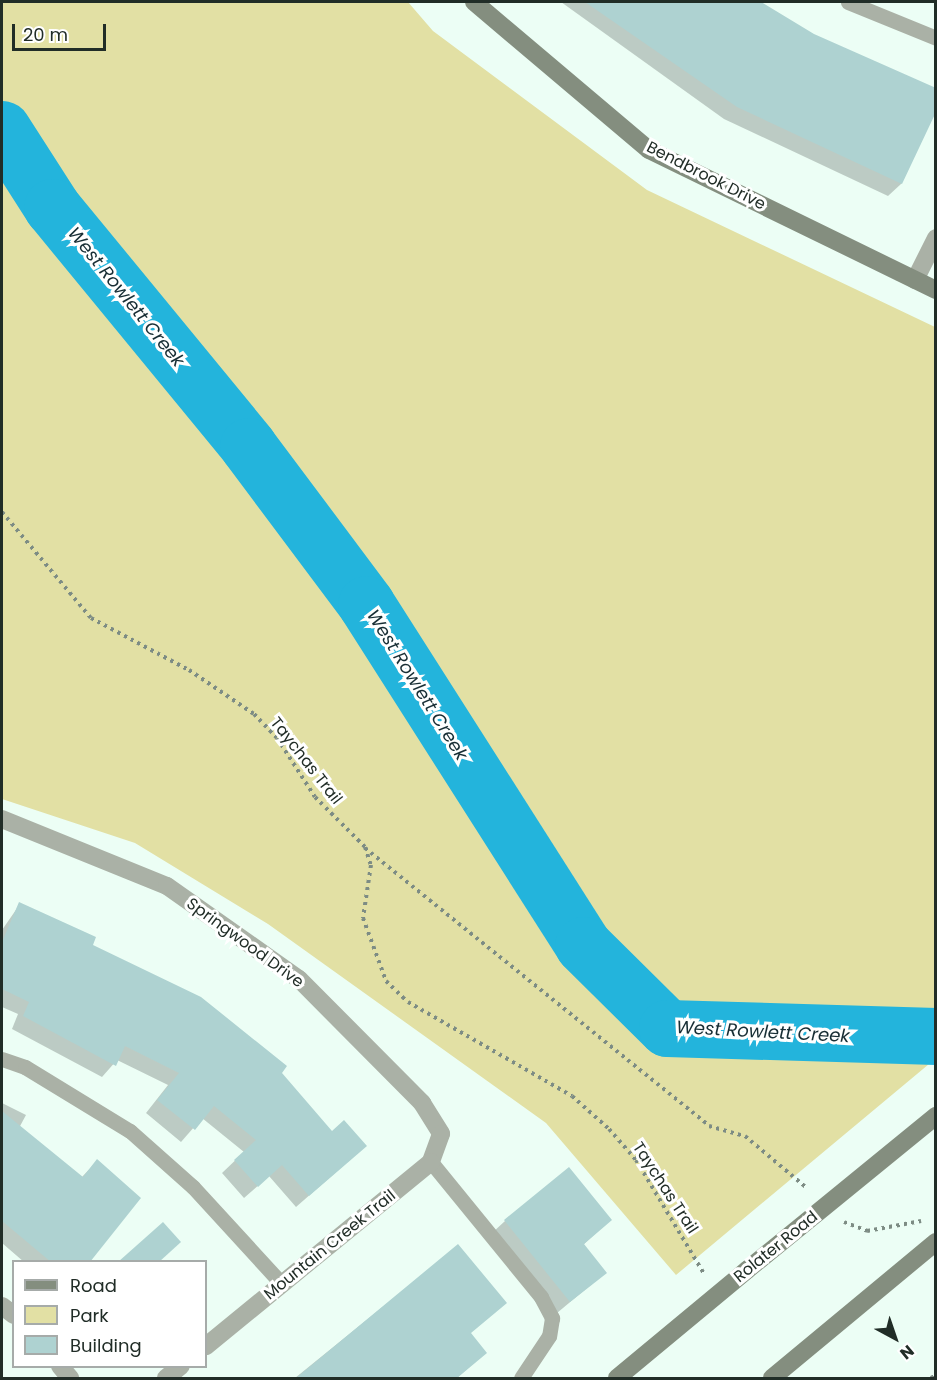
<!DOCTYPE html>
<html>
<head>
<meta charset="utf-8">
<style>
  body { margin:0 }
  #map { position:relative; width:937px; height:1380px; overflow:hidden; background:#ecfef5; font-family:Poppins,sans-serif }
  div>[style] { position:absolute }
  .green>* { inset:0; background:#e2e0a4 }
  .shadow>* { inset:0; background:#0003 }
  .river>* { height:57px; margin:-28.5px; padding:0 28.5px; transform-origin:28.5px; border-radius:28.5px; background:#23b4dc }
  .building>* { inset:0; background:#aed2d1 }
  .path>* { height:4px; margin-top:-2px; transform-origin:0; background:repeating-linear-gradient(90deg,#7d8c84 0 3px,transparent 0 7.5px) }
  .lane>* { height:15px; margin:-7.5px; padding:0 7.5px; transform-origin:7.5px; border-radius:7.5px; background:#aab1a6 }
  .street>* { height:18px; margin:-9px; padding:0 9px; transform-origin:9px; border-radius:9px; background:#aab1a6 }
  .secondary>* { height:18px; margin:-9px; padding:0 9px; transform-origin:9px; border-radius:9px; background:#848e7f }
  .secondary-bridge>* { height:18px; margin:-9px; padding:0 9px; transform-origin:9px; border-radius:9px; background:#848e7f }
  span { translate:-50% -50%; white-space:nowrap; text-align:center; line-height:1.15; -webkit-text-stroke:6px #fff; paint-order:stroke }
  .street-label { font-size:16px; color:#212d27 }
  .water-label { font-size:18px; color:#182e35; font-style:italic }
  .frame { position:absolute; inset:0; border:3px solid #212d27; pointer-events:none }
  .legend { position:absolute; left:12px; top:1260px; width:195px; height:108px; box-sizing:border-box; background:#fff; border:2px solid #a6aba9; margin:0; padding:8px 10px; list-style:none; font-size:18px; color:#212d27 }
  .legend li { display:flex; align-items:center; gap:12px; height:30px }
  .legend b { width:30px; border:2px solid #a6aba9 }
  .north { position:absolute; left:865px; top:1308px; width:60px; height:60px; -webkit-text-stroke:4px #fff; paint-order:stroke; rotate:140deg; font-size:16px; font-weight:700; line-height:24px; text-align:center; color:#212d27 }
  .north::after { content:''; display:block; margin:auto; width:21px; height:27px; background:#212d27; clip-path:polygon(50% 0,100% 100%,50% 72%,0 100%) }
  .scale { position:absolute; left:12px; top:24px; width:94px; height:27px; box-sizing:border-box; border:3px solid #212d27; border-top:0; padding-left:8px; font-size:18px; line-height:21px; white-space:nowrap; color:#212d27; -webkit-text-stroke:4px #fff; paint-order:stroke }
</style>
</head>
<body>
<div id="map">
  <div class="green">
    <div style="clip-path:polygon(2px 2px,408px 2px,433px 31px,647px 190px,935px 327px,935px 1059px,676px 1275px,546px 1123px,268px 924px,135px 843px,2px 799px)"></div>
  </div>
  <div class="shadow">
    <div style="clip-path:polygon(561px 2px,753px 2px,813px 36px,921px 141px,901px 184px,888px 196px,724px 119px)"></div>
    <div style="clip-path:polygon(20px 904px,91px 945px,280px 1073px,352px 1158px,296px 1207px,269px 1176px,244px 1198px,222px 1173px,244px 1152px,202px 1118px,181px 1142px,146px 1113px,168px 1085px,117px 1060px,102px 1077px,12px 1029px,18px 1014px,2px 1007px,2px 930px)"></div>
    <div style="clip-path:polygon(2px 1103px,26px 1115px,19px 1128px,81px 1178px,97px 1161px,89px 1262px,24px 1262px,2px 1243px)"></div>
    <div style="clip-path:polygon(610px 1220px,583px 1245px,605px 1273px,557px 1313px,492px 1233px,505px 1221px)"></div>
    <div style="clip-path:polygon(458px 1246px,470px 1334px,485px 1353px,457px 1378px,295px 1378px)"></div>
  </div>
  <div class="river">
    <div style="left:2px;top:129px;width:93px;rotate:57.3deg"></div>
    <div style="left:52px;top:207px;width:309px;rotate:50.6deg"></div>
    <div style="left:248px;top:446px;width:197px;rotate:53.2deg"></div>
    <div style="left:366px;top:604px;width:404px;rotate:57.5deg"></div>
    <div style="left:583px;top:945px;width:118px;rotate:44.7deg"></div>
    <div style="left:667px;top:1028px;width:269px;rotate:1.7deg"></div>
  </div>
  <div class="building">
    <div style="clip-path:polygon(585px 2px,761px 2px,814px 34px,936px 88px,936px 112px,902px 184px,737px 107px)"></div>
    <div style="clip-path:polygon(19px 902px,96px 937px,93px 945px,201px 997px,287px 1066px,282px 1073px,332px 1131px,344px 1120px,367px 1146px,309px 1196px,282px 1165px,258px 1187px,234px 1160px,256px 1140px,214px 1106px,195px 1130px,157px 1100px,179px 1073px,125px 1046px,116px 1066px,23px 1016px,29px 1002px,2px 989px,2px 942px)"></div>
    <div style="clip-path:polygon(2px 1111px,83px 1177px,97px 1159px,141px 1198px,90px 1262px,51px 1262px,2px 1221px)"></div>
    <div style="clip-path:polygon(569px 1167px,612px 1220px,584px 1244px,607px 1273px,570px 1302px,504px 1220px)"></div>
    <div style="clip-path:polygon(163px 1222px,181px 1242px,159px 1262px,118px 1262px)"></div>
    <div style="clip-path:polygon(458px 1244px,507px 1303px,471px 1333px,487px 1353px,457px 1378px,296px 1378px)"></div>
  </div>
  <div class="path">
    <div style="left:2px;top:512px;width:138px;rotate:50deg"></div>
    <div style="left:91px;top:618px;width:111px;rotate:28deg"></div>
    <div style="left:189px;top:670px;width:78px;rotate:34.1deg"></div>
    <div style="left:254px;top:714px;width:33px;rotate:46deg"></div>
    <div style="left:277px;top:738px;width:70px;rotate:57.2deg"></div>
    <div style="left:315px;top:797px;width:71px;rotate:45deg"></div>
    <div style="left:365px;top:847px;width:19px;rotate:72deg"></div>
    <div style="left:371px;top:865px;width:54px;rotate:98.6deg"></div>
    <div style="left:363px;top:918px;width:67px;rotate:69.9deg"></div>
    <div style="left:386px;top:981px;width:30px;rotate:44deg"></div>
    <div style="left:408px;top:1002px;width:189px;rotate:29.8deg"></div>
    <div style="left:572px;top:1096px;width:50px;rotate:41.7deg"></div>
    <div style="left:609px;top:1129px;width:41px;rotate:48.9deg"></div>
    <div style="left:636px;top:1160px;width:131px;rotate:59.1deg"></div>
    <div style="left:365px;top:848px;width:442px;rotate:38.9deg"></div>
    <div style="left:709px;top:1126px;width:37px;rotate:16deg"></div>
    <div style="left:745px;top:1136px;width:82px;rotate:40.1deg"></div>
    <div style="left:844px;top:1222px;width:25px;rotate:21deg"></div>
    <div style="left:867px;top:1231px;width:55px;rotate:-10.5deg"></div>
    <div style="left:931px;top:1378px;width:6px;rotate:-31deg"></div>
  </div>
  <div class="lane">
    <div style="left:848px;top:2px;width:95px;rotate:22.2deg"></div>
    <div style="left:2px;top:1059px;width:24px;rotate:19deg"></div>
    <div style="left:25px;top:1067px;width:123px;rotate:31.4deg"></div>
    <div style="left:130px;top:1131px;width:84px;rotate:41.6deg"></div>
    <div style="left:193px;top:1187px;width:132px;rotate:47.5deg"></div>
    <div style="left:431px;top:1162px;width:174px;rotate:50.8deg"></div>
    <div style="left:541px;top:1297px;width:24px;rotate:62deg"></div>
    <div style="left:552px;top:1318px;width:18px;rotate:99deg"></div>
    <div style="left:549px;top:1336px;width:50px;rotate:123.7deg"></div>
  </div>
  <div class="street">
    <div style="left:915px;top:280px;width:47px;rotate:-63.4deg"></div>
    <div style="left:2px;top:819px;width:178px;rotate:22.1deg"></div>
    <div style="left:167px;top:886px;width:161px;rotate:35.2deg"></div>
    <div style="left:299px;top:979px;width:175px;rotate:45.2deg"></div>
    <div style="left:422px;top:1103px;width:36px;rotate:58deg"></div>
    <div style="left:441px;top:1134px;width:30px;rotate:110deg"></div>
    <div style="left:431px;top:1162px;width:291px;rotate:140.7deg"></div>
    <div style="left:2px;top:1306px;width:15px;rotate:37deg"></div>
    <div style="left:60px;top:1366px;width:16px;rotate:50deg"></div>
    <div style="left:166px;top:1378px;width:19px;rotate:-39deg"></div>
  </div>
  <div class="secondary">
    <div style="left:474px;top:2px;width:229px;rotate:40.2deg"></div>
    <div style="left:649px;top:150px;width:319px;rotate:26deg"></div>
    <div style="left:617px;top:1378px;width:169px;rotate:-39.7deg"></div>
    <div style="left:772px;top:1378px;width:213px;rotate:-39.7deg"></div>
  </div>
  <div class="secondary-bridge">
    <div style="left:747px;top:1270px;width:244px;rotate:-39.2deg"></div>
  </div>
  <div class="street-label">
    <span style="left:706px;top:176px;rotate:27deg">Bendbrook Drive</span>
    <span style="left:306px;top:761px;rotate:52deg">Taychas Trail</span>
    <span style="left:245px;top:943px;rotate:36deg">Springwood Drive</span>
    <span style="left:665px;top:1188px;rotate:57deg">Taychas Trail</span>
    <span style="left:330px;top:1245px;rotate:-39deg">Mountain Creek Trail</span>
    <span style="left:776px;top:1247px;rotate:-39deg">Rolater Road</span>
  </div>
  <div class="water-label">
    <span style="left:126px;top:297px;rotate:51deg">West Rowlett Creek</span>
    <span style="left:417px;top:685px;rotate:58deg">West Rowlett Creek</span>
    <span style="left:763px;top:1032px;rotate:3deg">West Rowlett Creek</span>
  </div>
  <div class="frame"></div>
  <ul class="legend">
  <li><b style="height:8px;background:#848e7f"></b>Road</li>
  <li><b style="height:16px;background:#e2e0a4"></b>Park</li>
  <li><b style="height:16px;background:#aed2d1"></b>Building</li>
  </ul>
  <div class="north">N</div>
  <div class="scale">20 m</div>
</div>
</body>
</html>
